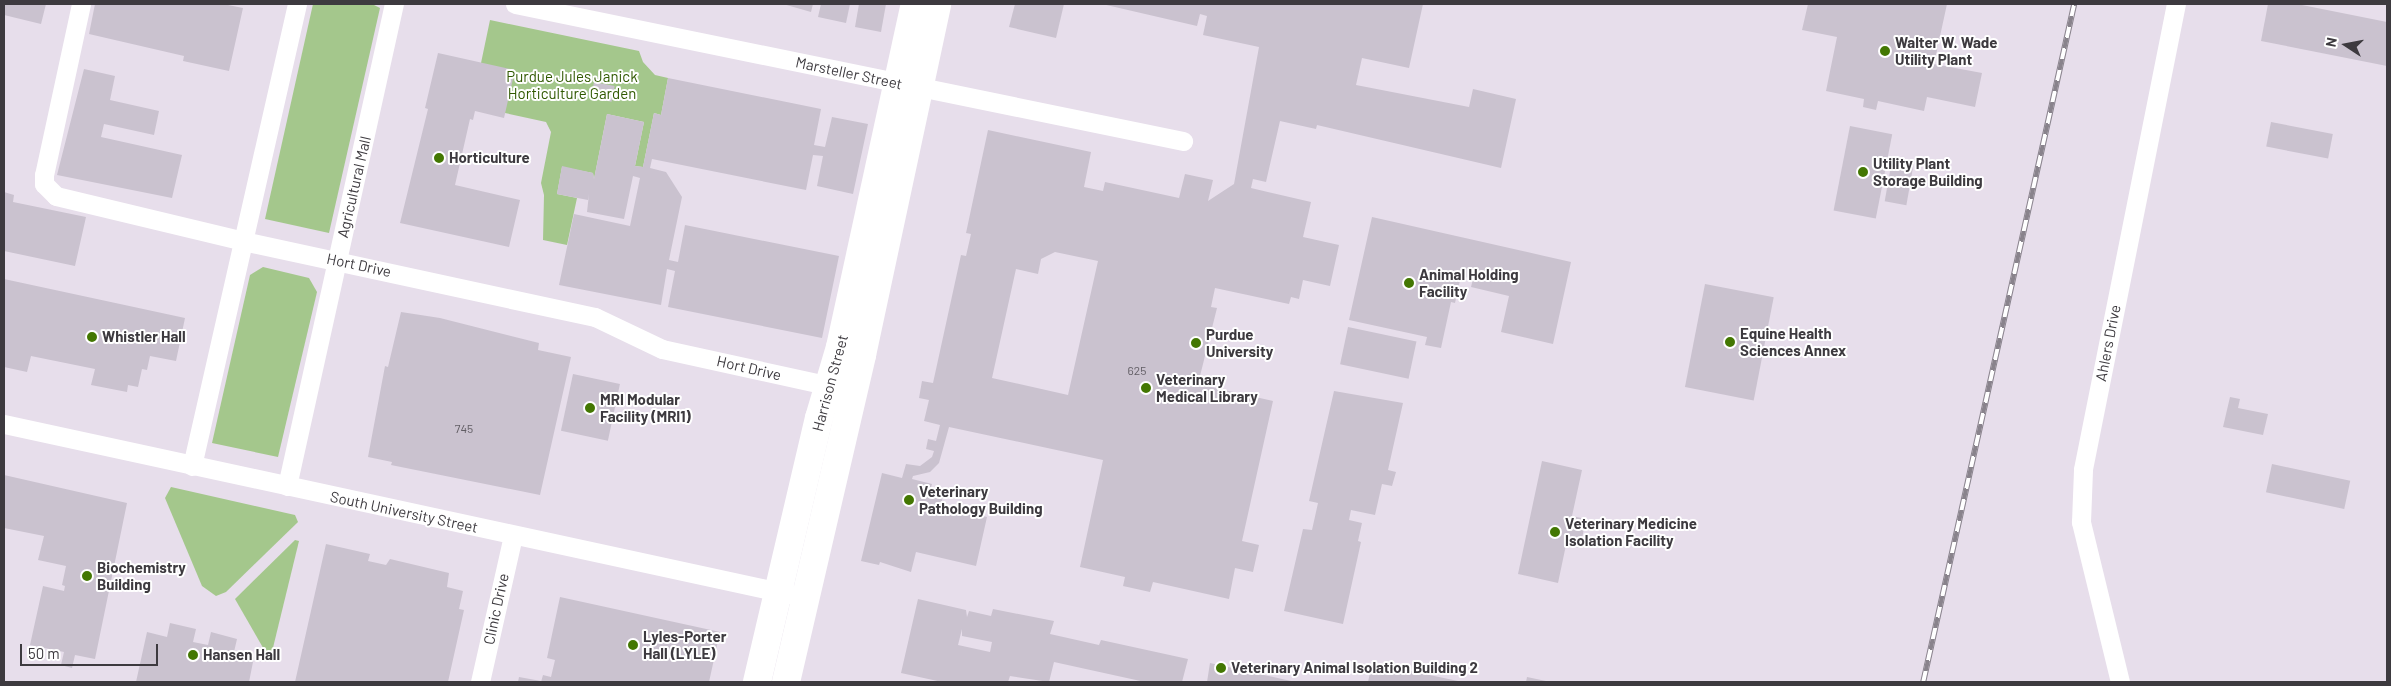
<!DOCTYPE html>
<html>
<head>
<meta charset="utf-8">
<style>
  body { margin:0 }
  #map { position:relative; width:2391px; height:686px; overflow:hidden; background:#e7deeb; font-family:Barlow,sans-serif }
  div>[style] { position:absolute }
  .green>* { inset:0; background:#a4c78c }
  .building>* { inset:0; background:#cac2cf; transform-origin:0 0 }
  .street>* { height:19px; margin:-9.5px; padding:0 9.5px; transform-origin:9.5px; border-radius:9.5px; background:#fff }
  .secondary>* { height:28px; margin:-14px; padding:0 14px; transform-origin:14px; border-radius:14px; background:#fff }
  .rail>* { height:5.5px; margin-top:-2.75px; transform-origin:0; background:repeating-linear-gradient(90deg,#fff 0 11px,#89838c 0 22px); box-sizing:border-box; border-block:1px solid #89838c }
  .dots>* { width:14px; height:14px; translate:-50% -50%; box-sizing:border-box; border:2px solid #fff; border-radius:50% }
  span { translate:-50% -50%; white-space:nowrap; text-align:center; line-height:1.15; -webkit-text-stroke:4px #fff; paint-order:stroke }
  .number-label { font-size:12px; color:#605c63 }
  .number-label span { -webkit-text-stroke-width:0 }
  .poi-label { font-size:15px; color:#3d3a3f; font-weight:700 }
  .left { translate:0 -50%; text-align:left }
  .street-label { font-size:15px; color:#3d3a3f }
  .park-label { font-size:15px; color:#305900 }
  .frame { position:absolute; inset:0; border:5px solid #3d3a3f; pointer-events:none }
  .north { position:absolute; left:2321px; top:20px; width:50px; height:50px; -webkit-text-stroke:4px #fff; paint-order:stroke; rotate:281deg; font-size:14px; font-weight:700; line-height:20px; text-align:center; color:#3d3a3f }
  .north::after { content:''; display:block; margin:auto; width:18px; height:22px; background:#3d3a3f; clip-path:polygon(50% 0,100% 100%,50% 72%,0 100%) }
  .scale { position:absolute; left:20px; top:644px; width:138px; height:22px; box-sizing:border-box; border:2px solid #3d3a3f; border-top:0; padding-left:6px; font-size:15px; line-height:18px; white-space:nowrap; color:#3d3a3f; -webkit-text-stroke:4px #fff; paint-order:stroke }
</style>
</head>
<body>
<div id="map">
  <div class="green">
    <div style="clip-path:polygon(313px 4px,372px 4px,380px 8px,329px 233px,265px 219px)"></div>
    <div style="clip-path:polygon(490px 20px,639px 51px,643px 62px,655px 75px,668px 78px,661px 115px,654px 113px,643px 167px,635px 166px,644px 122px,607px 114px,594px 179px,593px 173px,562px 167px,557px 194px,577px 198px,567px 245px,543px 240px,544px 195px,541px 183px,551px 132px,546px 122px,505px 113px,481px 63px)"></div>
    <div style="clip-path:polygon(263px 267px,309px 278px,317px 292px,278px 457px,212px 443px,250px 275px)"></div>
    <div style="clip-path:polygon(171px 487px,295px 515px,298px 522px,226px 592px,216px 596px,202px 586px,165px 498px)"></div>
    <div style="clip-path:polygon(295px 540px,299px 541px,270px 660px,235px 599px)"></div>
  </div>
  <div class="building">
    <div style="clip-path:polygon(4px 4px,46px 4px,41px 24px,4px 15px)"></div>
    <div style="clip-path:polygon(95px 4px,223px 4px,243px 8px,229px 71px,183px 61px,184px 56px,89px 34px)"></div>
    <div style="clip-path:polygon(783px 4px,813px 4px,811px 12px)"></div>
    <div style="clip-path:polygon(821px 4px,850px 4px,846px 23px,818px 17px)"></div>
    <div style="clip-path:polygon(859px 4px,886px 4px,881px 32px,855px 27px)"></div>
    <div style="clip-path:polygon(1015px 4px,1064px 4px,1056px 38px,1009px 27px)"></div>
    <div style="clip-path:polygon(evenodd,1102px 4px,1423px 4px,1409px 68px,1362px 58px,1356px 85px,1469px 107px,1473px 89px,1516px 99px,1501px 168px,1317px 125px,1316px 129px,1280px 121px,1266px 182px,1253px 179px,1251px 188px,1311px 202px,1303px 237px,1339px 245px,1330px 286px,1303px 280px,1299px 299px,1291px 297px,1289px 304px,1215px 288px,1211px 307px,1217px 308px,1198px 384px,1273px 401px,1242px 541px,1259px 545px,1253px 572px,1235px 568px,1229px 599px,1153px 582px,1150px 592px,1123px 586px,1125px 577px,1080px 567px,1103px 460px,949px 427px,939px 463px,930px 472px,913px 476px,912px 479px,932px 484px,930px 491px,943px 494px,941px 506px,987px 517px,976px 566px,916px 552px,911px 572px,880px 562px,879px 565px,861px 561px,882px 473px,902px 478px,906px 464px,920px 466px,932px 457px,934px 451px,926px 449px,928px 439px,936px 441px,940px 425px,924px 421px,929px 400px,919px 398px,922px 381px,933px 383px,961px 255px,966px 256px,971px 234px,966px 233px,988px 130px,1091px 152px,1084px 187px,1103px 191px,1105px 182px,1179px 198px,1185px 174px,1213px 180px,1208px 201px,1234px 184px,1259px 47px,1203px 35px,1207px 16px,1200px 14px,1197px 26px,1102px 4px,1055px 252px,1098px 261px,1068px 395px,992px 378px,1016px 269px,1038px 274px,1041px 259px,1055px 252px)"></div>
    <div style="clip-path:polygon(1808px 4px,1947px 4px,1934px 64px,1982px 73px,1975px 107px,1927px 97px,1924px 111px,1878px 101px,1876px 110px,1863px 107px,1864px 99px,1826px 91px,1837px 37px,1802px 30px)"></div>
    <div style="clip-path:polygon(2268px 4px,2297px 4px,2387px 22px,2387px 66px,2261px 41px)"></div>
    <div style="clip-path:polygon(438px 53px,515px 70px,504px 118px,475px 111px,473px 120px,470px 119px,455px 185px,520px 200px,509px 247px,400px 223px,428px 109px,425px 108px)"></div>
    <div style="clip-path:polygon(84px 69px,115px 76px,110px 100px,159px 111px,154px 135px,104px 124px,101px 137px,182px 155px,172px 198px,57px 175px)"></div>
    <div style="clip-path:polygon(668px 78px,821px 109px,814px 145px,825px 147px,832px 117px,868px 124px,853px 194px,817px 186px,823px 156px,813px 155px,806px 190px,652px 159px,650px 168px,666px 172px,682px 197px,669px 260px,678px 262px,685px 225px,839px 256px,822px 338px,668px 307px,675px 271px,667px 269px,661px 305px,559px 285px,574px 214px,630px 226px,640px 178px,633px 176px,624px 219px,587px 212px,589px 194px,588px 200px,557px 194px,562px 166px,593px 173px,594px 179px,607px 114px,644px 122px,635px 166px,643px 167px,654px 113px,661px 115px)"></div>
    <div style="left:594px;top:82px;width:21px;height:16px;rotate:11deg"></div>
    <div style="left:2271px;top:122px;width:63px;height:25px;rotate:11deg"></div>
    <div style="left:1850px;top:126px;width:43px;height:86px;rotate:11deg"></div>
    <div style="left:1892px;top:160px;width:22px;height:42px;rotate:10deg"></div>
    <div style="clip-path:polygon(4px 192px,14px 195px,13px 202px,86px 217px,75px 266px,4px 251px)"></div>
    <div style="clip-path:polygon(1372px 217px,1571px 262px,1553px 344px,1501px 332px,1509px 296px,1471px 287px,1473px 279px,1461px 276px,1455px 303px,1451px 302px,1441px 348px,1425px 345px,1427px 337px,1349px 320px)"></div>
    <div style="clip-path:polygon(4px 279px,185px 318px,176px 361px,150px 356px,147px 370px,142px 369px,138px 387px,128px 385px,127px 392px,91px 385px,95px 369px,31px 356px,27px 372px,4px 367px)"></div>
    <div style="left:1705px;top:284px;width:70px;height:105px;rotate:11deg"></div>
    <div style="clip-path:polygon(401px 312px,440px 318px,539px 343px,538px 350px,571px 357px,540px 495px,391px 465px,392px 462px,368px 457px,385px 366px,388px 367px)"></div>
    <div style="left:1348px;top:327px;width:70px;height:38px;rotate:12deg"></div>
    <div style="left:573px;top:374px;width:48px;height:58px;rotate:12deg"></div>
    <div style="clip-path:polygon(1334px 391px,1403px 403px,1388px 470px,1396px 472px,1392px 486px,1382px 484px,1375px 515px,1351px 510px,1349px 520px,1362px 523px,1358px 541px,1361px 542px,1343px 624px,1284px 611px,1303px 529px,1312px 530px,1318px 503px,1309px 501px)"></div>
    <div style="clip-path:polygon(2230px 397px,2240px 399px,2238px 408px,2268px 414px,2263px 435px,2223px 427px)"></div>
    <div style="clip-path:polygon(1542px 461px,1582px 470px,1572px 516px,1586px 519px,1580px 548px,1566px 545px,1558px 583px,1518px 574px)"></div>
    <div style="left:2272px;top:464px;width:80px;height:29px;rotate:12deg"></div>
    <div style="clip-path:polygon(4px 475px,127px 503px,95px 659px,75px 655px,72px 668px,61px 665px,64px 652px,30px 645px,43px 586px,64px 591px,65px 586px,62px 585px,66px 566px,38px 560px,44px 536px,4px 528px)"></div>
    <div style="clip-path:polygon(326px 544px,370px 554px,368px 561px,386px 565px,390px 559px,449px 573px,447px 587px,463px 591px,459px 609px,464px 610px,448px 682px,295px 682px)"></div>
    <div style="clip-path:polygon(560px 597px,720px 632px,709px 682px,541px 682px,543px 675px,551px 677px,555px 660px,547px 658px)"></div>
    <div style="clip-path:polygon(evenodd,918px 599px,966px 610px,967px 617px,969px 611px,991px 616px,993px 609px,1054px 621px,1050px 634px,1099px 645px,1101px 640px,1188px 659px,1182px 682px,1145px 682px,1054px 662px,1049px 682px,1010px 676px,1008px 682px,942px 682px,901px 673px,918px 599px,962px 629px,962px 636px,992px 642px,990px 652px,958px 645px,962px 629px)"></div>
    <div style="clip-path:polygon(170px 623px,196px 629px,193px 642px,208px 645px,211px 632px,237px 639px,234px 652px,254px 657px,249px 682px,136px 682px,147px 632px,167px 637px)"></div>
    <div style="clip-path:polygon(1210px 663px,1291px 681px,1291px 682px,1207px 682px)"></div>
    <div style="clip-path:polygon(1382px 665px,1458px 681px,1458px 682px,1368px 682px,1371px 668px,1381px 671px)"></div>
    <div style="clip-path:polygon(519px 677px,541px 681px,541px 682px,518px 682px)"></div>
    <div style="clip-path:polygon(1527px 677px,1546px 681px,1546px 682px,1526px 682px)"></div>
  </div>
  <div class="street">
    <div style="left:81px;top:4px;width:175px;rotate:102.2deg"></div>
    <div style="left:44px;top:175px;width:9px;rotate:90deg"></div>
    <div style="left:44px;top:184px;width:17px;rotate:45deg"></div>
    <div style="left:56px;top:196px;width:192px;rotate:13.5deg"></div>
    <div style="left:243px;top:241px;width:360px;rotate:12.2deg"></div>
    <div style="left:595px;top:317px;width:74px;rotate:25.5deg"></div>
    <div style="left:662px;top:349px;width:182px;rotate:12.4deg"></div>
    <div style="left:515px;top:4px;width:682px;rotate:11.59deg"></div>
    <div style="left:4px;top:424px;width:803px;rotate:12.22deg"></div>
    <div style="left:192px;top:466px;width:474px;rotate:-77.2deg"></div>
    <div style="left:287px;top:486px;width:494px;rotate:-77.5deg"></div>
    <div style="left:480px;top:682px;width:150px;rotate:-77.3deg"></div>
    <div style="left:2120px;top:682px;width:165px;rotate:-103.7deg"></div>
    <div style="left:2081px;top:522px;width:53px;rotate:-87.8deg"></div>
    <div style="left:2083px;top:469px;width:474px;rotate:-78.7deg"></div>
  </div>
  <div class="secondary">
    <div style="left:757px;top:682px;width:271px;rotate:-76.8deg"></div>
    <div style="left:819px;top:418px;width:74px;rotate:-73.5deg"></div>
    <div style="left:840px;top:347px;width:351px;rotate:-77.7deg"></div>
    <div style="left:786px;top:682px;width:336px;rotate:-76.9deg"></div>
    <div style="left:862px;top:355px;width:359px;rotate:-77.9deg"></div>
  </div>
  <div class="rail">
    <div style="left:1923px;top:682px;width:695px;rotate:-77.44deg"></div>
  </div>
  <div class="dots">
    <div style="left:1885px;top:51px;background:#437702"></div>
    <div style="left:439px;top:158px;background:#437702"></div>
    <div style="left:1863px;top:172px;background:#437702"></div>
    <div style="left:1409px;top:283px;background:#437702"></div>
    <div style="left:92px;top:337px;background:#437702"></div>
    <div style="left:1730px;top:342px;background:#437702"></div>
    <div style="left:1196px;top:343px;background:#437702"></div>
    <div style="left:1146px;top:388px;background:#437702"></div>
    <div style="left:590px;top:408px;background:#437702"></div>
    <div style="left:909px;top:500px;background:#437702"></div>
    <div style="left:1555px;top:532px;background:#437702"></div>
    <div style="left:87px;top:576px;background:#437702"></div>
    <div style="left:633px;top:645px;background:#437702"></div>
    <div style="left:193px;top:655px;background:#437702"></div>
    <div style="left:1221px;top:668px;background:#437702"></div>
  </div>
  <div class="number-label">
    <span style="left:1137px;top:371px">625</span>
    <span style="left:464px;top:429px">745</span>
  </div>
  <div class="poi-label">
    <span class="left" style="left:1895px;top:51px">Walter W. Wade<br>Utility Plant</span>
    <span class="left" style="left:449px;top:158px">Horticulture</span>
    <span class="left" style="left:1873px;top:172px">Utility Plant<br>Storage Building</span>
    <span class="left" style="left:1419px;top:283px">Animal Holding<br>Facility</span>
    <span class="left" style="left:1740px;top:342px">Equine Health<br>Sciences Annex</span>
    <span class="left" style="left:1206px;top:343px">Purdue<br>University</span>
    <span class="left" style="left:102px;top:337px">Whistler Hall</span>
    <span class="left" style="left:1156px;top:388px">Veterinary<br>Medical Library</span>
    <span class="left" style="left:600px;top:408px">MRI Modular<br>Facility (MRI1)</span>
    <span class="left" style="left:919px;top:500px">Veterinary<br>Pathology Building</span>
    <span class="left" style="left:1565px;top:532px">Veterinary Medicine<br>Isolation Facility</span>
    <span class="left" style="left:97px;top:576px">Biochemistry<br>Building</span>
    <span class="left" style="left:643px;top:645px">Lyles-Porter<br>Hall (LYLE)</span>
    <span class="left" style="left:203px;top:655px">Hansen Hall</span>
    <span class="left" style="left:1231px;top:668px">Veterinary Animal Isolation Building 2</span>
  </div>
  <div class="street-label">
    <span style="left:849px;top:73px;rotate:12deg">Marsteller Street</span>
    <span style="left:354px;top:187px;rotate:-77deg">Agricultural Mall</span>
    <span style="left:359px;top:265px;rotate:12deg">Hort Drive</span>
    <span style="left:2108px;top:343px;rotate:-79deg">Ahlers Drive</span>
    <span style="left:749px;top:368px;rotate:13deg">Hort Drive</span>
    <span style="left:830px;top:383px;rotate:-75deg">Harrison Street</span>
    <span style="left:404px;top:512px;rotate:12deg">South University Street</span>
    <span style="left:496px;top:609px;rotate:-78deg">Clinic Drive</span>
  </div>
  <div class="park-label">
    <span style="left:572px;top:85px">Purdue Jules Janick<br>Horticulture Garden</span>
  </div>
  <div class="frame"></div>
  <div class="north">N</div>
  <div class="scale">50 m</div>
</div>
</body>
</html>
